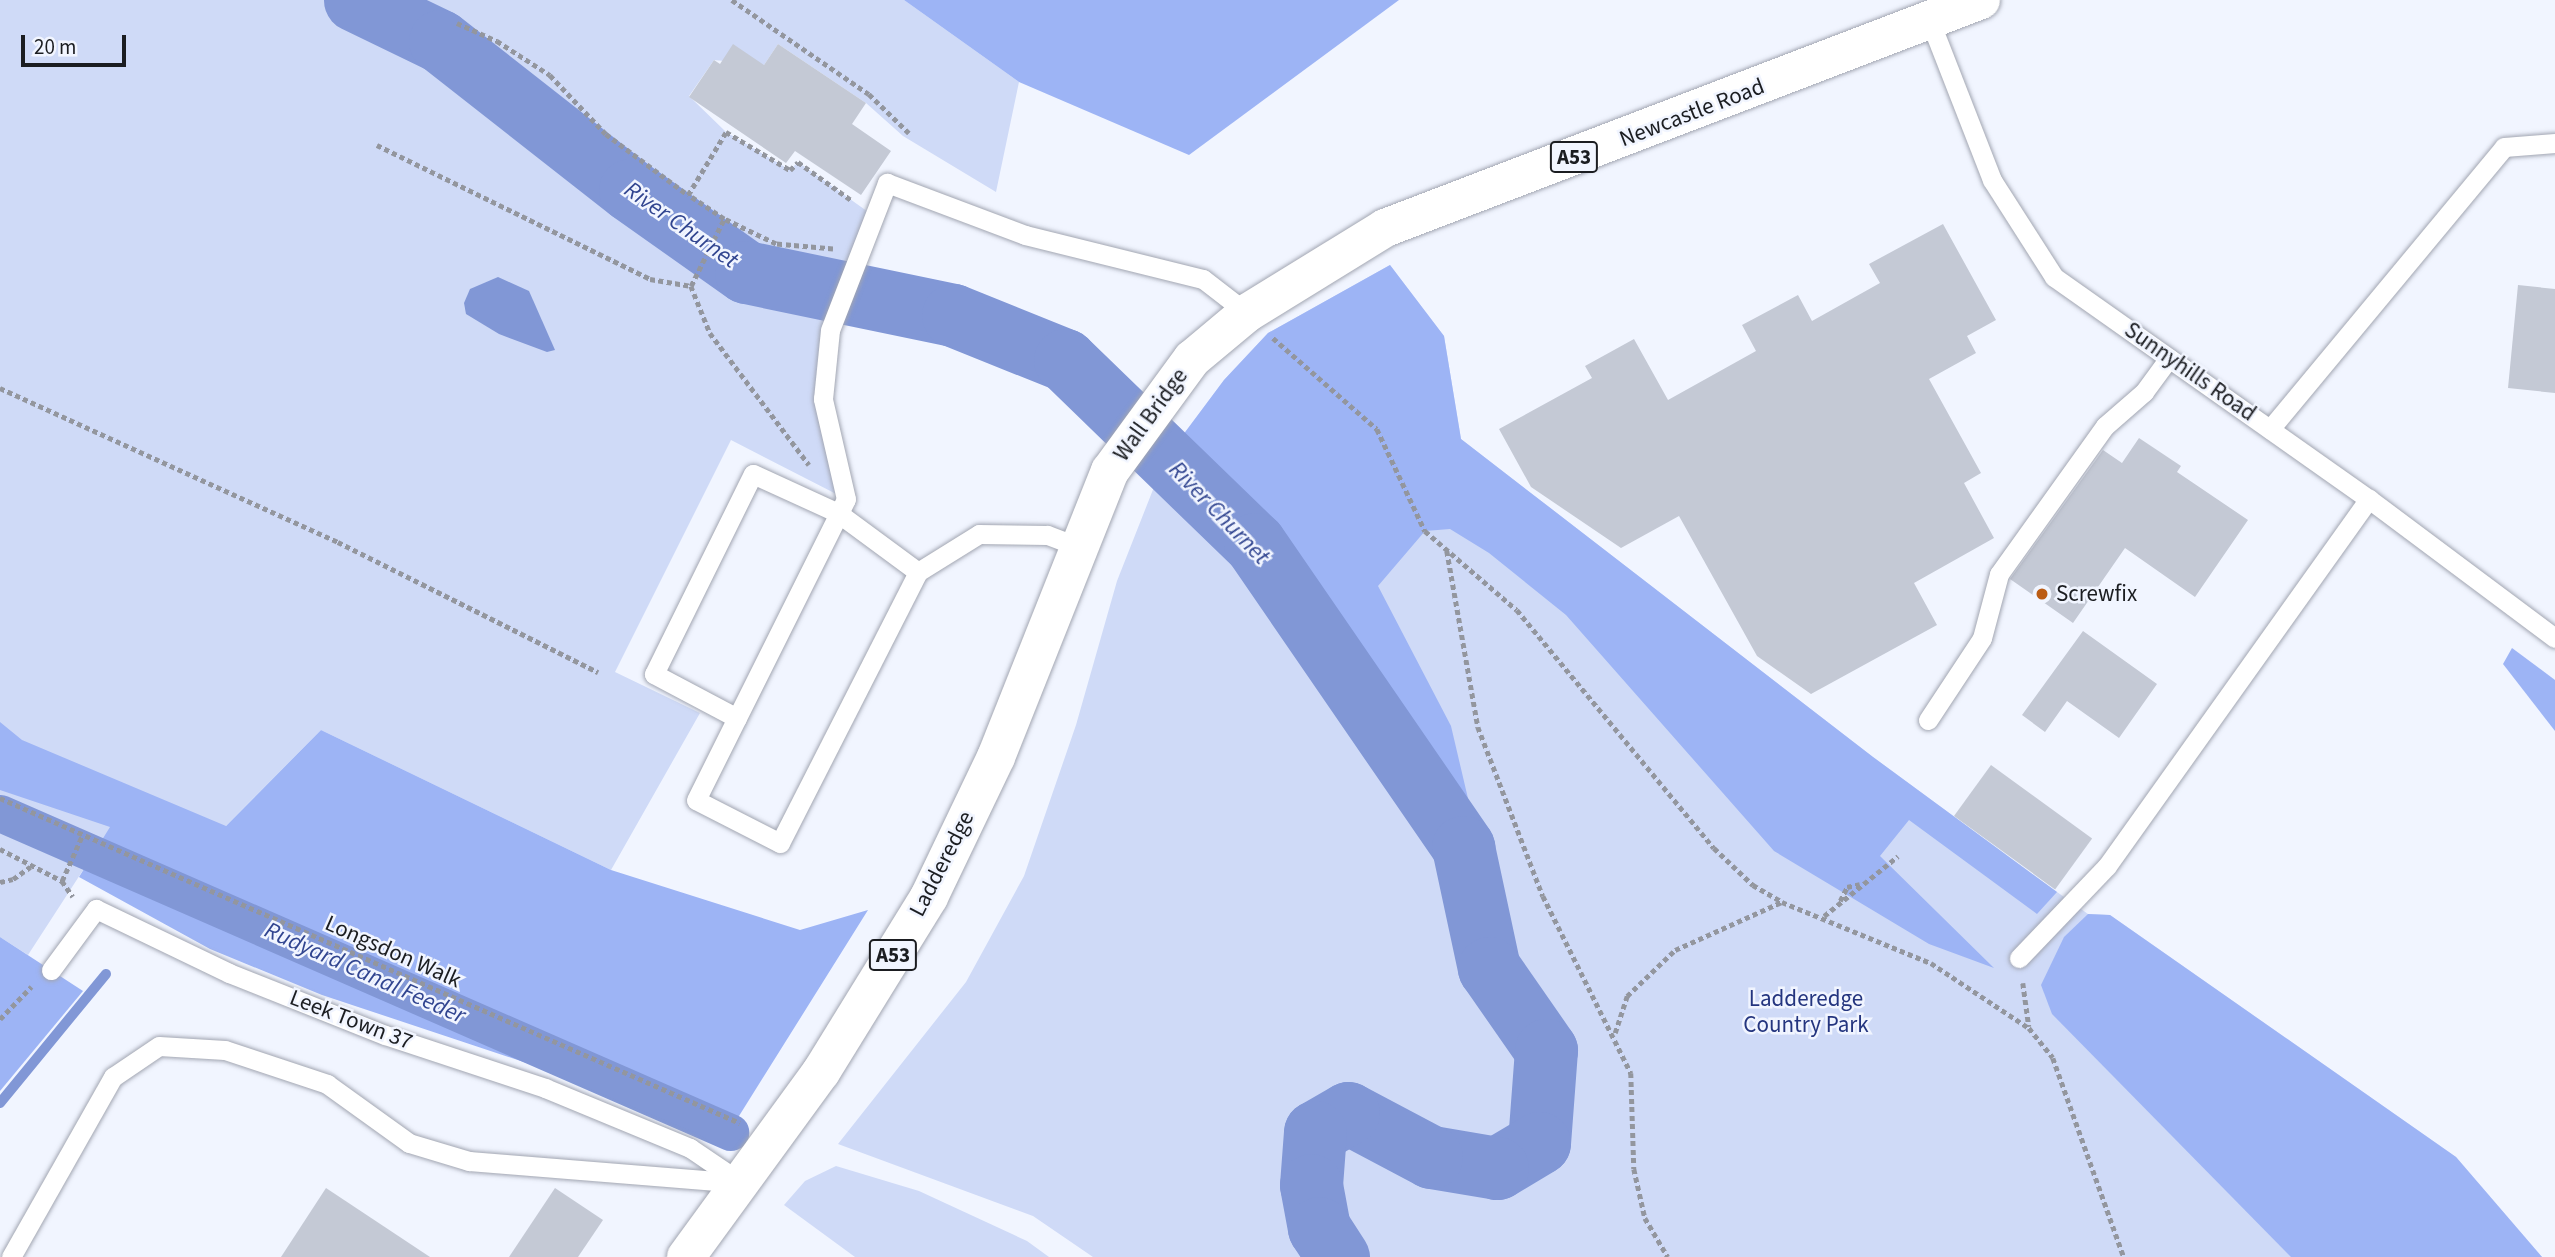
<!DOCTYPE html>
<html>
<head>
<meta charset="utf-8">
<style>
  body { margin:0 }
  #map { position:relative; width:2555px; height:1257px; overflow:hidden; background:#f1f5ff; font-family:"Source Sans 3",sans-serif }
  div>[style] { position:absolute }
  .green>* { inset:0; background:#cfdaf7 }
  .forest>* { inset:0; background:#9db4f5 }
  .water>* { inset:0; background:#8197d6 }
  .stream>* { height:10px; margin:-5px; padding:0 5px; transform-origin:5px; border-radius:5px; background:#8197d6 }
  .canal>* { height:37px; margin:-18.5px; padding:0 18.5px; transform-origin:18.5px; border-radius:18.5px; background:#8197d6 }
  .river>* { height:63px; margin:-31.5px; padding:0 31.5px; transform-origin:31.5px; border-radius:31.5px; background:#8197d6 }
  .building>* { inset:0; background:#c4c9d5; transform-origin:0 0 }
  .path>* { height:4.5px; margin-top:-2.25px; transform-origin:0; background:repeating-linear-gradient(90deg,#93969e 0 5px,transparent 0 8.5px) }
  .roads { filter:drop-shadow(0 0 2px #a2a6b2) drop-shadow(0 0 2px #a2a6b2) }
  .lane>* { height:19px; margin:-9.5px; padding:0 9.5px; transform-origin:9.5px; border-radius:9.5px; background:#fff }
  .highway>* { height:38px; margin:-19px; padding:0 19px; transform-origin:19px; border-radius:19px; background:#fff }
  .dots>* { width:19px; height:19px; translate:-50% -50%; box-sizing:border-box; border:4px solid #f1f5ff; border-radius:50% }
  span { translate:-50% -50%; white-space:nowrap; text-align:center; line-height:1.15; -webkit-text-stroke:5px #f1f5ff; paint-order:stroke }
  .shield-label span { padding:2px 5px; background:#f1f5ff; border:2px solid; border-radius:5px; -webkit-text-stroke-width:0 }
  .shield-label { font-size:21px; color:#1b1d21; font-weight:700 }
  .street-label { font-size:23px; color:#1b1d21 }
  .poi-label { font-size:23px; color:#1b1d21 }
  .left { translate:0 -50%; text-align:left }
  .park-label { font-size:23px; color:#24357f }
  .water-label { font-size:24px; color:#314590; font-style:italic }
  .scale { position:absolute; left:21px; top:35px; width:105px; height:32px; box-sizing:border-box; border:4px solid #1b1d21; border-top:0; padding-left:9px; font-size:21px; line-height:24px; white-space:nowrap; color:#1b1d21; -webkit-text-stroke:5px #f1f5ff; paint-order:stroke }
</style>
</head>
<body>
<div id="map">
  <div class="green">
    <div style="clip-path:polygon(0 0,904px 0,1019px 82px,996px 192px,903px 136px,866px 103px,778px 44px,764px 65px,714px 60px,689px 96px,726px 132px,790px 170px,798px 162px,871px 214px,854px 260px,823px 399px,846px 499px,731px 440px,615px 672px,700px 713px,611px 870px,321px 730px,197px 855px,111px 827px,28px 955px,0 937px)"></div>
    <div style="clip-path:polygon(1390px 265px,1444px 336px,1461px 439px,1873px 757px,2057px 892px,2088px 914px,2110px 915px,2456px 1157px,2542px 1257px,1093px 1257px,1033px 1216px,838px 1144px,966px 982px,1024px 876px,1076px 725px,1117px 581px,1156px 482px,1180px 439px,1224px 380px,1268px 333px)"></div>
    <div style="clip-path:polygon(836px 1166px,919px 1191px,1027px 1241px,1049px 1257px,855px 1257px,784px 1205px,805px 1181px)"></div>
  </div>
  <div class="forest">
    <div style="clip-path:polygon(904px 0,1399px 0,1189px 155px,1019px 82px)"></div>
    <div style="clip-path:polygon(1390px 265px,1444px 336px,1461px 439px,1873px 757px,2057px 892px,2037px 914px,1909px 820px,1880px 856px,1994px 968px,1929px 944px,1774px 851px,1566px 615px,1489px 553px,1450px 529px,1425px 531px,1378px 586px,1451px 726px,1478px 841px,1273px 531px,1180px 439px,1224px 380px,1268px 333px)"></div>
    <div style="clip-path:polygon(2512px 648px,2555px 680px,2555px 731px,2503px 664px)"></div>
    <div style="clip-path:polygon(0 722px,22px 740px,226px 826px,321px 730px,611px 870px,800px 930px,868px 910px,724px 1140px,599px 1087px,322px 995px,210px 949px,79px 877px,110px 827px,0 790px)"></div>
    <div style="clip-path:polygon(2088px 914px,2110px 915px,2456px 1157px,2542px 1257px,2291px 1257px,2052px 1014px,2041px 985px,2064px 937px)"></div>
    <div style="clip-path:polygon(0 937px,83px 991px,0 1091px)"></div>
  </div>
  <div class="water">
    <div style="clip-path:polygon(498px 277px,529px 291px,555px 350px,547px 352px,499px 334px,466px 314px,464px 303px,470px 289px)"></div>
  </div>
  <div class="stream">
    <div style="left:0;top:1103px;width:167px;rotate:-50.6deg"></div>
  </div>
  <div class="canal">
    <div style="left:0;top:813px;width:797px;rotate:23.6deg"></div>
  </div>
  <div class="river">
    <div style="left:355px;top:0;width:94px;rotate:25.8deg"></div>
    <div style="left:440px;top:41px;width:241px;rotate:38.1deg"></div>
    <div style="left:630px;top:190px;width:142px;rotate:35.3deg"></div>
    <div style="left:746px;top:272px;width:211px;rotate:11.7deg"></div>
    <div style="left:953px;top:315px;width:121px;rotate:21.9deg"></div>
    <div style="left:1065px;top:360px;width:264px;rotate:44.1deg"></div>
    <div style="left:1255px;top:544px;width:368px;rotate:55.5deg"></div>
    <div style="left:1463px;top:847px;width:124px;rotate:77.9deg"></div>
    <div style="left:1489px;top:968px;width:100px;rotate:55.2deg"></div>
    <div style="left:1546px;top:1050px;width:93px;rotate:94.3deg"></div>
    <div style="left:1539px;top:1143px;width:49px;rotate:149.2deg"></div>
    <div style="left:1497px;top:1168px;width:67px;rotate:-170.5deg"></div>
    <div style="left:1431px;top:1157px;width:94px;rotate:-152.1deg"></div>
    <div style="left:1348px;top:1113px;width:38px;rotate:150deg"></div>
    <div style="left:1315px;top:1132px;width:53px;rotate:94.3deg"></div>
    <div style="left:1311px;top:1185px;width:44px;rotate:79.5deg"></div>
    <div style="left:1319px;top:1228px;width:35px;rotate:57deg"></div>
  </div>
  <div class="building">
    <div style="clip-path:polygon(733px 44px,764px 65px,778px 44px,866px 103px,852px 124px,891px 151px,861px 195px,795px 151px,786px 163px,689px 97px,714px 60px,720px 64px)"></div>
    <div style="clip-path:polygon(1943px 224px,1996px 320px,1967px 336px,1976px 353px,1929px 379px,1981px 473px,1964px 483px,1994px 538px,1914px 583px,1937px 625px,1811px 694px,1757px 656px,1679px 516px,1621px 548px,1531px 487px,1499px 429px,1592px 378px,1585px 366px,1634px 339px,1668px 400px,1756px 351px,1742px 325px,1798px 295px,1812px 321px,1880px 283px,1869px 264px)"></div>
    <div style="clip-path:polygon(2518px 285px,2555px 289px,2555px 393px,2508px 388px)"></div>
    <div style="clip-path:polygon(2139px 438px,2181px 466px,2177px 472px,2248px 520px,2195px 597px,2125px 548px,2073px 623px,2010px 579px,2103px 450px,2122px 463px)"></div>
    <div style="clip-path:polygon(2083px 631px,2157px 684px,2119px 738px,2067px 701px,2045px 732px,2022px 715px)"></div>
    <div style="left:1991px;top:765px;width:125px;height:63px;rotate:36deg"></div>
    <div style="clip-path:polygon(326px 1188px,430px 1257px,281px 1257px)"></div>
    <div style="clip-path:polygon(555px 1188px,603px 1220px,578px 1257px,509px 1257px)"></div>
  </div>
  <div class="path">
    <div style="left:732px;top:0;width:166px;rotate:34.5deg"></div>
    <div style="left:869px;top:94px;width:56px;rotate:44.3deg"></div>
    <div style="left:457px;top:23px;width:44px;rotate:24.2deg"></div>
    <div style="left:497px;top:41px;width:63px;rotate:32.7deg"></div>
    <div style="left:550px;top:75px;width:81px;rotate:46.5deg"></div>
    <div style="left:606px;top:134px;width:102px;rotate:36.6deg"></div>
    <div style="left:377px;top:145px;width:304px;rotate:26.1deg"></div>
    <div style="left:650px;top:279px;width:42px;rotate:9.7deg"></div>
    <div style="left:691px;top:286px;width:75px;rotate:-63.8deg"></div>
    <div style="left:833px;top:249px;width:57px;rotate:-175deg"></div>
    <div style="left:776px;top:244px;width:58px;rotate:-154.3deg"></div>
    <div style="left:724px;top:219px;width:43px;rotate:-146.3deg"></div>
    <div style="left:688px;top:195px;width:74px;rotate:-58.9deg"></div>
    <div style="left:726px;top:132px;width:74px;rotate:30.7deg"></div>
    <div style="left:790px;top:170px;width:11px;rotate:-45deg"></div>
    <div style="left:798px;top:162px;width:65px;rotate:35.6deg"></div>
    <div style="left:691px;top:286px;width:51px;rotate:68deg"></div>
    <div style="left:710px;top:333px;width:165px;rotate:53.1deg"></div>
    <div style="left:1273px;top:338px;width:138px;rotate:41.2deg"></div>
    <div style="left:1377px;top:429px;width:113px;rotate:64.8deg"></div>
    <div style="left:1425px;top:531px;width:121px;rotate:40.7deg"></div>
    <div style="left:1517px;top:610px;width:309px;rotate:50.4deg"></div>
    <div style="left:1714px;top:848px;width:54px;rotate:43.5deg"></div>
    <div style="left:1753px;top:885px;width:34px;rotate:30deg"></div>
    <div style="left:1782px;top:902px;width:161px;rotate:22.3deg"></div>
    <div style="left:1931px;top:963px;width:118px;rotate:33.6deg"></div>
    <div style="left:2029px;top:1028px;width:38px;rotate:51deg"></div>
    <div style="left:2053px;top:1058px;width:211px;rotate:70.4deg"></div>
    <div style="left:0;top:388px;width:371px;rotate:24.5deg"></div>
    <div style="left:338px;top:542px;width:291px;rotate:26.6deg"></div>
    <div style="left:1447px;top:551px;width:179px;rotate:80deg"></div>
    <div style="left:1478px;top:727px;width:181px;rotate:69deg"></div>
    <div style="left:1543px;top:896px;width:198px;rotate:63.6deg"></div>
    <div style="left:1631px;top:1073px;width:96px;rotate:88.2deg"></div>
    <div style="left:1634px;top:1169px;width:50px;rotate:77.3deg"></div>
    <div style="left:1645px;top:1218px;width:45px;rotate:59.5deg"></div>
    <div style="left:0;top:798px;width:808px;rotate:23.71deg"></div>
    <div style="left:0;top:849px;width:70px;rotate:27.3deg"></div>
    <div style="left:62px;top:881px;width:19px;rotate:55deg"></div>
    <div style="left:62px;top:881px;width:49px;rotate:-66deg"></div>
    <div style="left:0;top:882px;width:13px;rotate:-13deg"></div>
    <div style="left:13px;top:879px;width:21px;rotate:-35deg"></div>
    <div style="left:1840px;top:901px;width:16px;rotate:-63deg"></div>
    <div style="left:1847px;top:887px;width:13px;rotate:-13deg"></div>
    <div style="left:1824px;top:916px;width:95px;rotate:-39deg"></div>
    <div style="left:2023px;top:983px;width:44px;rotate:82.2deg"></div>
    <div style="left:0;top:1019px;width:45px;rotate:-45.9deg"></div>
    <div style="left:1615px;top:1033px;width:39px;rotate:-72deg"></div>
    <div style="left:1627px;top:996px;width:66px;rotate:-43.8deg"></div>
    <div style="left:1675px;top:950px;width:117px;rotate:-24.2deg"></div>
  </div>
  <div class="roads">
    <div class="lane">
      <div style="left:1930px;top:21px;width:171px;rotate:68.7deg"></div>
      <div style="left:1992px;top:180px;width:115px;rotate:57.4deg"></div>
      <div style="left:2054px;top:277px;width:385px;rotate:35.2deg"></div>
      <div style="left:2369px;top:499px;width:232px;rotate:36.8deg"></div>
      <div style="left:2270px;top:429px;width:366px;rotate:-50.3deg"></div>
      <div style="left:2504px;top:147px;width:51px;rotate:-4.5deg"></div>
      <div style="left:1079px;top:547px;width:34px;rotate:-159deg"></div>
      <div style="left:1047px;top:535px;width:68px;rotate:-179.2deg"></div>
      <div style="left:979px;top:534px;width:72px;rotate:148.1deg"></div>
      <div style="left:918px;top:572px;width:304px;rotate:117deg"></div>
      <div style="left:780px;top:843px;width:94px;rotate:-152.9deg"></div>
      <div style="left:696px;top:800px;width:336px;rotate:-63.5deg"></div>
      <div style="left:846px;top:499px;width:103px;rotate:-103deg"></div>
      <div style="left:823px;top:399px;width:69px;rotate:-84.2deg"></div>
      <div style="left:830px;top:330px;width:158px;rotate:-68.8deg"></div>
      <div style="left:887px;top:183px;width:147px;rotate:20.6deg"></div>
      <div style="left:1025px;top:235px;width:183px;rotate:13.9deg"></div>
      <div style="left:1203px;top:279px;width:56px;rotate:37.7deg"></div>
      <div style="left:737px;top:718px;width:94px;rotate:-152.1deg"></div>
      <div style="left:654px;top:674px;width:223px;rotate:-63.7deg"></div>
      <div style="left:753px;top:474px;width:94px;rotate:24.6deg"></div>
      <div style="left:838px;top:513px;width:99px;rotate:36.4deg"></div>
      <div style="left:1928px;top:720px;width:98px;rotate:-56.6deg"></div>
      <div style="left:1982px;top:638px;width:66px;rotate:-75.1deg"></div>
      <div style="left:1999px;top:574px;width:182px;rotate:-54.4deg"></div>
      <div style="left:2105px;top:426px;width:52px;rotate:-41.1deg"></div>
      <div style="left:2144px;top:392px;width:42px;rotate:-53.7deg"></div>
      <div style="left:2019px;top:958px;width:127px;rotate:-46.3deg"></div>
      <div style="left:2107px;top:866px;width:451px;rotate:-54.5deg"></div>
      <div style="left:51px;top:970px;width:76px;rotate:-53.6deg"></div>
      <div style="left:96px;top:909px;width:148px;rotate:25.7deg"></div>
      <div style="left:229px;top:973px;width:168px;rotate:21.7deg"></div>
      <div style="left:385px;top:1035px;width:169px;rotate:18.3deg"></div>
      <div style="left:545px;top:1088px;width:157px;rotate:22.5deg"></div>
      <div style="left:690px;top:1148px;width:60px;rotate:34.2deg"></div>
      <div style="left:11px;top:1257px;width:207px;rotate:-60.5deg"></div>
      <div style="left:113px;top:1077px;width:55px;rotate:-34deg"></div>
      <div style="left:159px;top:1046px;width:66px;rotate:3.5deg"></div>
      <div style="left:225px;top:1050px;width:108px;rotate:18.4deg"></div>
      <div style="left:327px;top:1084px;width:101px;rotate:35.7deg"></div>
      <div style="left:409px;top:1143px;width:63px;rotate:16.7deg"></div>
      <div style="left:469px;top:1161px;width:273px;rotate:4.6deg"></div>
    </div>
    <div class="highway">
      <div style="left:686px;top:1257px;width:229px;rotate:-53.9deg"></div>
      <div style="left:821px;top:1072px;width:206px;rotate:-58.3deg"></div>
      <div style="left:929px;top:897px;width:155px;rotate:-64.4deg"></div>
      <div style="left:996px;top:757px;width:308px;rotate:-68.3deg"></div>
      <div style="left:1110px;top:471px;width:139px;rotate:-53.8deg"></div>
      <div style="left:1192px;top:359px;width:72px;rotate:-39.9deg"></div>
      <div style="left:1247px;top:313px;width:162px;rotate:-31.6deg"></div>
      <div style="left:1385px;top:228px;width:638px;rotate:-20.93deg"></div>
    </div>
  </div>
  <div class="dots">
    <div style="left:2042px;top:594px;background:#bb5c14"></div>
  </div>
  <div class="shield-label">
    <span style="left:1574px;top:157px">A53</span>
    <span style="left:893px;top:955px">A53</span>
  </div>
  <div class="street-label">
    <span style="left:1692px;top:113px;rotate:-21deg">Newcastle Road</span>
    <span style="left:2190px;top:372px;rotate:35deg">Sunnyhills Road</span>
    <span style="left:1151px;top:415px;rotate:-54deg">Wall Bridge</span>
    <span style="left:942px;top:864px;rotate:-63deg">Ladderedge</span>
    <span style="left:393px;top:952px;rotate:24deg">Longsdon Walk</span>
    <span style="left:351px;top:1020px;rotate:21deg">Leek Town 37</span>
  </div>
  <div class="poi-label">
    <span class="left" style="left:2056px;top:594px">Screwfix</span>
  </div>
  <div class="park-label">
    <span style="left:1806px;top:1012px">Ladderedge<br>Country Park</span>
  </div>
  <div class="water-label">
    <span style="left:681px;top:225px;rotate:35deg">River Churnet</span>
    <span style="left:1219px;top:513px;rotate:46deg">River Churnet</span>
    <span style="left:365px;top:973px;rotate:24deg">Rudyard Canal Feeder</span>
  </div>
  <div class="scale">20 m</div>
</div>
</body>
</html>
